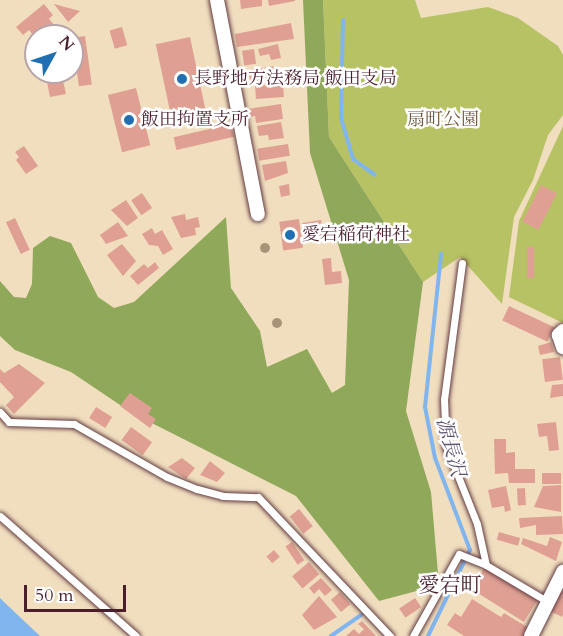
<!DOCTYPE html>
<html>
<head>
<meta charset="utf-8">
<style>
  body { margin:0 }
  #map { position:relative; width:563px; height:636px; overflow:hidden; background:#f1debf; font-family:Cardo,"Noto Serif JP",serif }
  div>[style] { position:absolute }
  .green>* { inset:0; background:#b6c264 }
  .forest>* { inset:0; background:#90a85a }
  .water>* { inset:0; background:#81b5ee }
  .stream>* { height:4px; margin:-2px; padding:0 2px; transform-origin:2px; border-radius:2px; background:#81b5ee }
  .building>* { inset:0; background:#dfa093; transform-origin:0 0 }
  .roads { filter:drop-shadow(0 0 2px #633c41) drop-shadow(0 0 2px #633c41) }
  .lane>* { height:7px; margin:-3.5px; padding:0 3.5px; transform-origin:3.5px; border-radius:3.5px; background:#fff }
  .street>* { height:14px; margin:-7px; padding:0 7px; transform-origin:7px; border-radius:7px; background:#fff }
  .trees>* { width:10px; height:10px; margin:-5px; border-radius:50%; background:#aa9479 }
  .dots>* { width:16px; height:16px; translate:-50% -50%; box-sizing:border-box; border:3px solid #fff; border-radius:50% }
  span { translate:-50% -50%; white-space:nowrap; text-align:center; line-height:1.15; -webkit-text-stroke:5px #fff; paint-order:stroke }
  .poi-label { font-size:18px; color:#4a1f2b }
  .left { translate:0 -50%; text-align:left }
  .park-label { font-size:18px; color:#70583f }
  .water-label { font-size:20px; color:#5d546f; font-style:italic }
  .quarter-label { font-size:21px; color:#4a1f2b }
  .north { position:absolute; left:24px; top:24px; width:60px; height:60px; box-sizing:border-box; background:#fff; border:2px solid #b7a5aa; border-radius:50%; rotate:50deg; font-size:16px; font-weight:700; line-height:24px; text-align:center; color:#4a1f2b }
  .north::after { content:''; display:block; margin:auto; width:21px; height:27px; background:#1f6fb2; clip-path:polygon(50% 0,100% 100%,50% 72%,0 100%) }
  .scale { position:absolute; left:24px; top:585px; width:102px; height:27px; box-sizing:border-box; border:3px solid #4a1f2b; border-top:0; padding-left:8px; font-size:18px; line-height:21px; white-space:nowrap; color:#4a1f2b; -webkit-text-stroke:4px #fff; paint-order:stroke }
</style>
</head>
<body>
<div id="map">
  <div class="green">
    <div style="clip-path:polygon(323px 0,415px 0,421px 18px,488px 7px,518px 18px,558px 46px,563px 55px,563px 115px,548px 135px,533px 180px,514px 217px,502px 304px,460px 257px,423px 282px,329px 137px)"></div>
    <div style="clip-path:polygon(563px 126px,563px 323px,509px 297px,519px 221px)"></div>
  </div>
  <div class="forest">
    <div style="clip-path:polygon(303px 0,323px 0,329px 137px,423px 282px,406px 411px,431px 492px,439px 585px,379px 601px,296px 496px,132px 413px,71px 372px,15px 350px,0 336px,0 281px,14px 297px,26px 298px,32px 284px,33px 248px,50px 236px,71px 243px,98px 297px,114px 308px,134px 302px,226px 217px,231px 288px,260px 331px,267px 367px,307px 349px,332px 393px,345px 385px,349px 280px,310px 153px)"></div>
  </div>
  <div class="water">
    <div style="clip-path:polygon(0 598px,4px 602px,40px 636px,0 636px)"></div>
  </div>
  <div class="stream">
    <div style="left:343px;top:20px;width:98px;rotate:91.2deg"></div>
    <div style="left:341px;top:118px;width:43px;rotate:73.7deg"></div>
    <div style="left:353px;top:159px;width:27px;rotate:36deg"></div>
    <div style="left:331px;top:636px;width:37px;rotate:-35deg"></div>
    <div style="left:428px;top:636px;width:96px;rotate:-64deg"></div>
    <div style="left:470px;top:550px;width:98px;rotate:-110.8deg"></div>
    <div style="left:435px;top:458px;width:52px;rotate:-101.1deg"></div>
    <div style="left:425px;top:407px;width:154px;rotate:-84deg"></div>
  </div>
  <div class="building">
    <div style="clip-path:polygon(240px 0,262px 0,262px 6px,241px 9px)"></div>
    <div style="clip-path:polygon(268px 0,295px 0,295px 1px,269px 6px)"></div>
    <div style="clip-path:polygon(44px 4px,53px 15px,49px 19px,56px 27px,36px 39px,29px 30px,23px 35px,16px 27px)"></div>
    <div style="clip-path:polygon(54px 4px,80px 11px,68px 22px)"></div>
    <div style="clip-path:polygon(291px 23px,294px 39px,237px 47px,235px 34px)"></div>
    <div style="left:122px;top:27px;width:19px;height:13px;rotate:74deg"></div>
    <div style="left:85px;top:36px;width:49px;height:13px;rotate:82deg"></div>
    <div style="left:190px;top:37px;width:79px;height:35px;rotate:78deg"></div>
    <div style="clip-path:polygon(278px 44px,281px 58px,271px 60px,269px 54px,260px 56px,258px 49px)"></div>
    <div style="left:254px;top:49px;width:15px;height:12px;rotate:82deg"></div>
    <div style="left:275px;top:66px;width:13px;height:27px;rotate:81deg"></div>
    <div style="clip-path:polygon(45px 72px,61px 72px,66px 94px,50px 97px)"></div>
    <div style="left:283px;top:84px;width:13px;height:28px;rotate:86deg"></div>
    <div style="left:136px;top:88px;width:59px;height:29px;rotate:76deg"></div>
    <div style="clip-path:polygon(281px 104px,283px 119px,256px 123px,255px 116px,250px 117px,248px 109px)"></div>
    <div style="clip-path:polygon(281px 122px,284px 138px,269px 140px,268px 135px,259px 136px,257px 126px)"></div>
    <div style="left:231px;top:124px;width:13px;height:59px;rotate:77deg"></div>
    <div style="left:288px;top:144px;width:12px;height:31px;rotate:81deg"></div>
    <div style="clip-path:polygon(24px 146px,38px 166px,26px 174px,16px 160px,19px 157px,15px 152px)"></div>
    <div style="clip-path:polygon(286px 161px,288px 173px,265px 181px,262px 165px)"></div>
    <div style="clip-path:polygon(289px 184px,290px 195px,281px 197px,279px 186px)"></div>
    <div style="left:541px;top:185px;width:18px;height:41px;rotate:27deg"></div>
    <div style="left:142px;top:193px;width:18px;height:13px;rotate:56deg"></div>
    <div style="clip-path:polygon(126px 200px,138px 218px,127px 226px,111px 210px)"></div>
    <div style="clip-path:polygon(185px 214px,186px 220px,198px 217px,200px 227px,195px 228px,196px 235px,181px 238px,171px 217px)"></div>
    <div style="left:15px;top:218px;width:35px;height:10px;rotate:65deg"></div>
    <div style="left:299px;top:219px;width:29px;height:20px;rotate:82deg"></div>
    <div style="left:321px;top:220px;width:20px;height:19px;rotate:81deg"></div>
    <div style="clip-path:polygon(118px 222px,128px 236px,106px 244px,100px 235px)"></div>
    <div style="clip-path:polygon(152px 228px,155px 234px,162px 230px,173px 249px,163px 255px,158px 246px,149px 245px,142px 234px)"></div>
    <div style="clip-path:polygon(122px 244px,136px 261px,123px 276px,107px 255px)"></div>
    <div style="left:527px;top:247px;width:7px;height:31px"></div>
    <div style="clip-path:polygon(331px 258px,332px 272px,341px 271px,342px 283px,325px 285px,322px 259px)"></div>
    <div style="clip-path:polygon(155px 262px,159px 268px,138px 285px,130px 276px,144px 264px,148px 268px)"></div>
    <div style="left:509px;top:306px;width:50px;height:16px;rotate:25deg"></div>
    <div style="clip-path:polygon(551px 342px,554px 352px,540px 355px,538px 346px)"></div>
    <div style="left:560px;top:357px;width:23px;height:18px;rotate:83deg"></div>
    <div style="clip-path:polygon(19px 364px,45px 383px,14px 414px,6px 405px,14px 397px,0 382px,0 369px,4px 373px)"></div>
    <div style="clip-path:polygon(563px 384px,563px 396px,550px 398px,552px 385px)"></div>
    <div style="clip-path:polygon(130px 393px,152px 408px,148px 414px,156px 419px,150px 428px,120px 406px)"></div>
    <div style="left:96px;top:407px;width:19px;height:13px;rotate:32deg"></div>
    <div style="clip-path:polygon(556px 422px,559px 450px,549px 451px,547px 436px,539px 437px,537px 424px)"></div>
    <div style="left:131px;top:427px;width:26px;height:16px;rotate:36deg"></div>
    <div style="clip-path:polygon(494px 439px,506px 439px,506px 453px,515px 452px,515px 469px,535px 469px,535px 483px,509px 483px,508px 473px,495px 474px)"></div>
    <div style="clip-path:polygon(182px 458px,195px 468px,186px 479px,168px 467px)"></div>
    <div style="clip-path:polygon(210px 461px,225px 473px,217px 482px,200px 475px)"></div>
    <div style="left:542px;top:473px;width:19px;height:11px"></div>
    <div style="clip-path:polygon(561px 485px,561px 512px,534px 507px,543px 486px)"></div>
    <div style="clip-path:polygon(506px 486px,511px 510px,505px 512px,504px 506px,492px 508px,488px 490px)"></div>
    <div style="left:525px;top:488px;width:17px;height:8px;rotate:87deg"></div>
    <div style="left:299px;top:509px;width:22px;height:12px;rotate:51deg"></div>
    <div style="clip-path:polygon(562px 516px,563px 534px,536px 535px,536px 525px,520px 528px,519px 518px)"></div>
    <div style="left:499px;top:532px;width:22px;height:8px;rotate:16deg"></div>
    <div style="clip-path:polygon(550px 537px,562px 542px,556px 561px,521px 544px,523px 538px,547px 546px)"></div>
    <div style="left:292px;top:542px;width:22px;height:8px;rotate:56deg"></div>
    <div style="left:274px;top:550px;width:9px;height:10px;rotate:49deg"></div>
    <div style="left:309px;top:562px;width:16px;height:22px;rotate:50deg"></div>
    <div style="left:485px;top:567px;width:62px;height:26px;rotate:32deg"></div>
    <div style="clip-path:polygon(321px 578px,332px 590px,325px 596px,319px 589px,314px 594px,309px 588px)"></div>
    <div style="clip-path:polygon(563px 581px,563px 614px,562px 617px,548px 610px)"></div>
    <div style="left:340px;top:592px;width:16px;height:12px;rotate:50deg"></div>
    <div style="clip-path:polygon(319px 596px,337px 617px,314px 630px,302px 615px)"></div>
    <div style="left:415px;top:598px;width:11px;height:19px;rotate:56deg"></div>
    <div style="clip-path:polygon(472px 599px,501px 617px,504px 613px,529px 628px,524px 636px,464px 636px,447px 625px,455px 613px,461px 617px)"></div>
    <div style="clip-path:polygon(362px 621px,376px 636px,346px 636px,354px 629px,359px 634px,364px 629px,358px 624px)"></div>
  </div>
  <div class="roads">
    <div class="lane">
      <div style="left:462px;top:263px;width:137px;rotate:97.5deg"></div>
      <div style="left:444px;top:399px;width:47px;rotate:87.6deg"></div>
      <div style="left:446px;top:446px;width:84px;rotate:68.3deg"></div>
      <div style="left:477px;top:524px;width:42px;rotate:77.6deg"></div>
      <div style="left:0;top:412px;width:13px;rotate:48deg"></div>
      <div style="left:9px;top:422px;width:65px;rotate:1.8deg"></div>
      <div style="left:74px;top:424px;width:107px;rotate:29.7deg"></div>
      <div style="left:167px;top:477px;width:32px;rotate:22deg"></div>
      <div style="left:197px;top:489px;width:27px;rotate:15deg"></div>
      <div style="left:223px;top:496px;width:35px;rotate:2deg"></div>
      <div style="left:258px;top:497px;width:192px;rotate:46.5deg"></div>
      <div style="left:0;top:516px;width:181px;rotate:41.4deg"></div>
      <div style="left:413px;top:636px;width:94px;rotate:-60.7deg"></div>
      <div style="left:459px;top:554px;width:29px;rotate:22deg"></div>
      <div style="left:486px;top:565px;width:72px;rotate:30.8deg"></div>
    </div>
    <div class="street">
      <div style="left:217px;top:0;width:218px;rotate:79.2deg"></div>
      <div style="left:563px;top:331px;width:6px;rotate:135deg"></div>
      <div style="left:559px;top:335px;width:13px;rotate:72deg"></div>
      <div style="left:531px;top:636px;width:72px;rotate:-63.4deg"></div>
    </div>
  </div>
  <div class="trees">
    <div style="left:265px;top:248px"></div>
    <div style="left:277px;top:323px"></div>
  </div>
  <div class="dots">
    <div style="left:182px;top:79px;background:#1f6fb2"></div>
    <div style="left:129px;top:120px;background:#1f6fb2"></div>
    <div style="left:290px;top:235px;background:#1f6fb2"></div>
  </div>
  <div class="poi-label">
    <span class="left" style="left:194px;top:79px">長野地方法務局 飯田支局</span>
    <span class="left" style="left:141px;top:120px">飯田拘置支所</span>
    <span class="left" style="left:302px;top:235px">愛宕稲荷神社</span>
  </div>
  <div class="park-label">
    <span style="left:443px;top:120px">扇町公園</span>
  </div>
  <div class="water-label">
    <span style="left:451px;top:447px;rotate:75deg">源長沢</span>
  </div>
  <div class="quarter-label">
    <span style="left:450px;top:586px">愛宕町</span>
  </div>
  <div class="north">N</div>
  <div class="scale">50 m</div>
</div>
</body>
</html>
